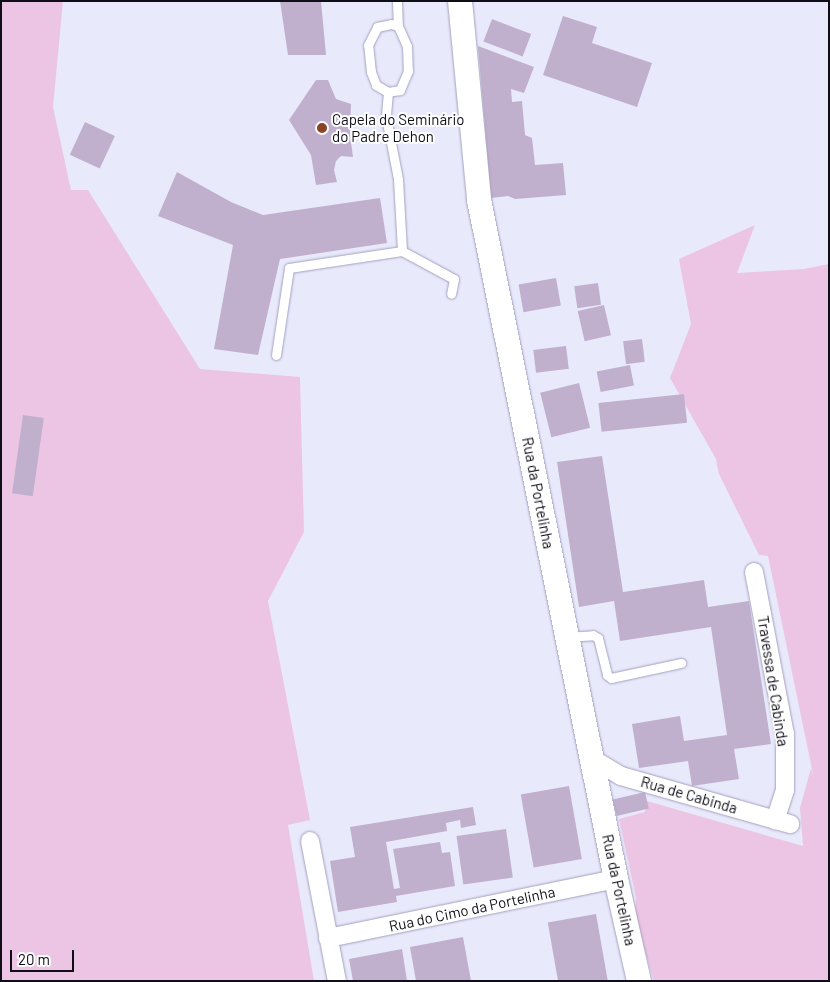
<!DOCTYPE html>
<html>
<head>
<meta charset="utf-8">
<style>
  body { margin:0 }
  #map { position:relative; width:830px; height:982px; overflow:hidden; background:#e9e9fc; font-family:Barlow,sans-serif }
  div>[style] { position:absolute }
  .green>* { inset:0; background:#ecc5e4 }
  .building>* { inset:0; background:#c1b0cd; transform-origin:0 0 }
  .roads { filter:drop-shadow(0 0 1px #a2a0bf) drop-shadow(0 0 1px #a2a0bf) }
  .lane>* { height:9px; margin:-4.5px; padding:0 4.5px; transform-origin:4.5px; border-radius:4.5px; background:#fff }
  .street>* { height:18px; margin:-9px; padding:0 9px; transform-origin:9px; border-radius:9px; background:#fff }
  .secondary>* { height:24px; margin:-12px; padding:0 12px; transform-origin:12px; border-radius:12px; background:#fff }
  .dots>* { width:14px; height:14px; translate:-50% -50%; box-sizing:border-box; border:2px solid #fff; border-radius:50% }
  span { translate:-50% -50%; white-space:nowrap; text-align:center; line-height:1.15; -webkit-text-stroke:4px #fff; paint-order:stroke }
  .poi-label { font-size:15px; color:#0f0e18 }
  .left { translate:0 -50%; text-align:left }
  .street-label { font-size:15px; color:#0f0e18 }
  .frame { position:absolute; inset:0; border:2px solid #0f0e18; pointer-events:none }
  .scale { position:absolute; left:10px; top:950px; width:64px; height:22px; box-sizing:border-box; border:2px solid #0f0e18; border-top:0; padding-left:6px; font-size:15px; line-height:18px; white-space:nowrap; color:#0f0e18; -webkit-text-stroke:4px #fff; paint-order:stroke }
</style>
</head>
<body>
<div id="map">
  <div class="green">
    <div style="clip-path:polygon(1px 1px,63px 1px,53px 107px,71px 190px,88px 190px,200px 369px,300px 377px,304px 532px,268px 601px,310px 820px,288px 825px,314px 981px,1px 981px)"></div>
    <div style="clip-path:polygon(755px 225px,737px 273px,804px 269px,829px 264px,829px 981px,654px 981px,635px 918px,636px 898px,619px 819px,645px 812px,647px 801px,803px 846px,800px 808px,811px 768px,814px 779px,768px 556px,759px 555px,719px 474px,716px 459px,670px 378px,691px 324px,679px 259px)"></div>
  </div>
  <div class="building">
    <div style="clip-path:polygon(280px 1px,321px 1px,326px 55px,288px 55px)"></div>
    <div style="clip-path:polygon(563px 16px,597px 27px,592px 43px,652px 63px,637px 107px,543px 75px)"></div>
    <div style="left:492px;top:19px;width:42px;height:24px;rotate:21deg"></div>
    <div style="clip-path:polygon(478px 46px,534px 67px,524px 93px,511px 89px,512px 102px,522px 101px,525px 135px,532px 138px,535px 165px,563px 163px,566px 195px,515px 199px,508px 196px,491px 198px)"></div>
    <div style="clip-path:polygon(316px 80px,328px 80px,336px 99px,351px 104px,350px 135px,353px 157px,341px 156px,336px 161px,334px 170px,337px 182px,316px 185px,311px 155px,289px 120px)"></div>
    <div style="left:85px;top:122px;width:33px;height:36px;rotate:25deg"></div>
    <div style="clip-path:polygon(177px 172px,231px 202px,263px 215px,380px 198px,387px 243px,280px 259px,258px 355px,214px 349px,233px 245px,158px 216px)"></div>
    <div style="left:556px;top:278px;width:28px;height:38px;rotate:80deg"></div>
    <div style="left:598px;top:283px;width:22px;height:24px;rotate:82deg"></div>
    <div style="left:604px;top:305px;width:31px;height:27px;rotate:77deg"></div>
    <div style="left:642px;top:339px;width:23px;height:19px;rotate:83deg"></div>
    <div style="left:566px;top:346px;width:23px;height:33px;rotate:83deg"></div>
    <div style="left:630px;top:365px;width:21px;height:34px;rotate:79deg"></div>
    <div style="left:579px;top:383px;width:46px;height:40px;rotate:76deg"></div>
    <div style="left:684px;top:394px;width:29px;height:86px;rotate:84deg"></div>
    <div style="left:23px;top:415px;width:21px;height:79px;rotate:8deg"></div>
    <div style="clip-path:polygon(602px 456px,623px 592px,704px 580px,708px 607px,749px 601px,771px 744px,734px 749px,739px 779px,692px 786px,688px 761px,639px 768px,632px 724px,680px 716px,684px 741px,727px 735px,711px 627px,620px 641px,614px 601px,579px 607px,557px 462px)"></div>
    <div style="left:569px;top:786px;width:74px;height:49px;rotate:80deg"></div>
    <div style="left:645px;top:792px;width:17px;height:33px;rotate:77deg"></div>
    <div style="clip-path:polygon(473px 807px,476px 825px,461px 828px,460px 820px,446px 823px,447px 831px,386px 842px,394px 889px,400px 888px,393px 849px,440px 842px,442px 853px,450px 852px,455px 886px,396px 896px,397px 902px,338px 912px,330px 861px,355px 857px,350px 827px)"></div>
    <div style="left:506px;top:829px;width:49px;height:50px;rotate:82deg"></div>
    <div style="left:596px;top:914px;width:68px;height:49px;rotate:80deg"></div>
    <div style="clip-path:polygon(463px 937px,471px 981px,416px 981px,410px 947px)"></div>
    <div style="clip-path:polygon(402px 949px,407px 981px,353px 981px,349px 959px)"></div>
  </div>
  <div class="roads">
    <div class="lane">
      <div style="left:397px;top:1px;width:25px;rotate:88deg"></div>
      <div style="left:398px;top:26px;width:22px;rotate:66deg"></div>
      <div style="left:407px;top:46px;width:25px;rotate:88deg"></div>
      <div style="left:408px;top:71px;width:21px;rotate:113deg"></div>
      <div style="left:400px;top:90px;width:12px;rotate:171deg"></div>
      <div style="left:388px;top:92px;width:14px;rotate:-150deg"></div>
      <div style="left:376px;top:85px;width:14px;rotate:-111deg"></div>
      <div style="left:371px;top:72px;width:27px;rotate:-96deg"></div>
      <div style="left:368px;top:45px;width:20px;rotate:-63deg"></div>
      <div style="left:377px;top:27px;width:14px;rotate:-12deg"></div>
      <div style="left:391px;top:24px;width:7px;rotate:16deg"></div>
      <div style="left:388px;top:92px;width:25px;rotate:95deg"></div>
      <div style="left:386px;top:117px;width:63px;rotate:79deg"></div>
      <div style="left:398px;top:179px;width:72px;rotate:86.8deg"></div>
      <div style="left:276px;top:355px;width:88px;rotate:-81.5deg"></div>
      <div style="left:289px;top:268px;width:114px;rotate:-8.6deg"></div>
      <div style="left:402px;top:251px;width:59px;rotate:28.3deg"></div>
      <div style="left:454px;top:279px;width:15px;rotate:101deg"></div>
      <div style="left:567px;top:637px;width:26px;rotate:-4deg"></div>
      <div style="left:593px;top:635px;width:6px;rotate:31deg"></div>
      <div style="left:598px;top:638px;width:38px;rotate:76deg"></div>
      <div style="left:607px;top:675px;width:5px;rotate:37deg"></div>
      <div style="left:611px;top:678px;width:72px;rotate:-12.1deg"></div>
    </div>
    <div class="street">
      <div style="left:754px;top:572px;width:165px;rotate:79.2deg"></div>
      <div style="left:785px;top:734px;width:56px;rotate:90deg"></div>
      <div style="left:785px;top:790px;width:32px;rotate:108deg"></div>
      <div style="left:591px;top:758px;width:35px;rotate:31deg"></div>
      <div style="left:621px;top:776px;width:176px;rotate:15.9deg"></div>
      <div style="left:310px;top:841px;width:143px;rotate:79.1deg"></div>
      <div style="left:328px;top:938px;width:294px;rotate:-11.6deg"></div>
    </div>
    <div class="secondary">
      <div style="left:460px;top:1px;width:200px;rotate:84.5deg"></div>
      <div style="left:479px;top:200px;width:693px;rotate:78.59deg"></div>
      <div style="left:616px;top:879px;width:105px;rotate:77.3deg"></div>
    </div>
  </div>
  <div class="dots">
    <div style="left:322px;top:128px;background:#8a4223"></div>
  </div>
  <div class="poi-label">
    <span class="left" style="left:332px;top:128px">Capela do Seminário<br>do Padre Dehon</span>
  </div>
  <div class="street-label">
    <span style="left:538px;top:493px;rotate:79deg">Rua da Portelinha</span>
    <span style="left:773px;top:681px;rotate:81deg">Travessa de Cabinda</span>
    <span style="left:689px;top:795px;rotate:16deg">Rua de Cabinda</span>
    <span style="left:619px;top:890px;rotate:78deg">Rua da Portelinha</span>
    <span style="left:472px;top:909px;rotate:-12deg">Rua do Cimo da Portelinha</span>
  </div>
  <div class="frame"></div>
  <div class="scale">20 m</div>
</div>
</body>
</html>
